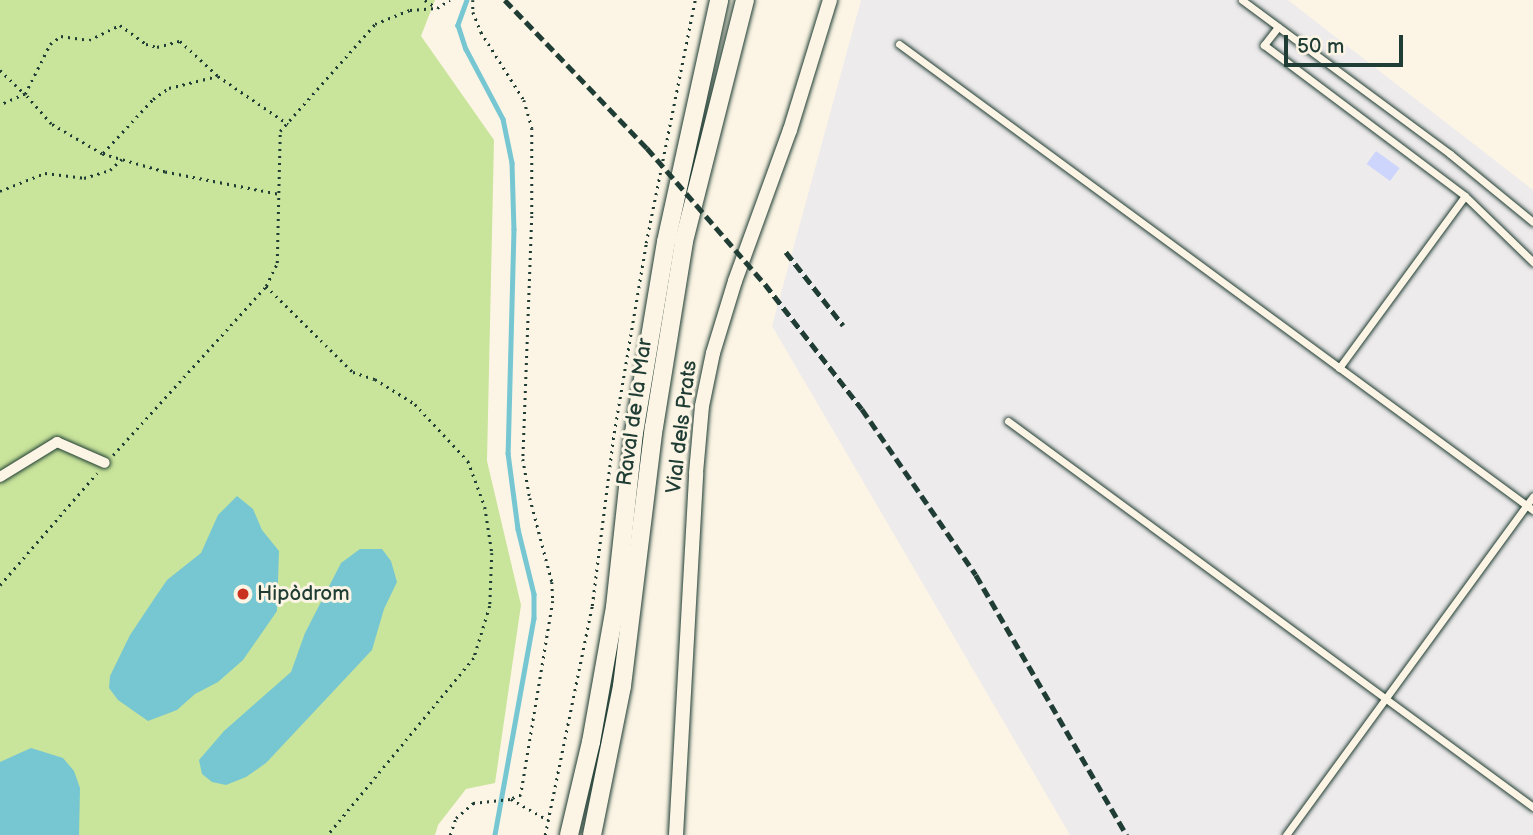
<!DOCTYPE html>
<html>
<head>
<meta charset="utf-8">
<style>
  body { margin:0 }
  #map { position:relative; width:1533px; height:835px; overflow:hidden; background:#fcf5e5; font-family:"Balsamiq Sans",sans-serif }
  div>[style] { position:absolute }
  .built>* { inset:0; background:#eeebec }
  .green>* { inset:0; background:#c9e49b }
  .water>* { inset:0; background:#77c7d3 }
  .stream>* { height:4.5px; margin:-2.25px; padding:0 2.25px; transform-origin:2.25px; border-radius:2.25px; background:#77c7d3 }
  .building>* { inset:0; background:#cdd5fd; transform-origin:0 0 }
  .path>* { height:2.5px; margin-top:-1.25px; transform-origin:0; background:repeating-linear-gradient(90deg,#1f3d34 0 2px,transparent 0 7px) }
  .roads { filter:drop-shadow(0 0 2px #1f3d34) drop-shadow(0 0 2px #1f3d34) }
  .service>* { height:7px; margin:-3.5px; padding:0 3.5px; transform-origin:3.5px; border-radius:3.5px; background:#fcf5e5 }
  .pedestrian>* { height:10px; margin:-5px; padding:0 5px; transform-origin:5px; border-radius:5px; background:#fcf5e5 }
  .minor>* { height:14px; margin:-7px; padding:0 7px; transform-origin:7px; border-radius:7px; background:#fcf5e5 }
  .tertiary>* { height:18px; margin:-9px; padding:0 9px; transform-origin:9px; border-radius:9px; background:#fcf5e5 }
  .rail>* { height:4.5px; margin-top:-2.25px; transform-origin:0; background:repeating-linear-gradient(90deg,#1f3d34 0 10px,transparent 0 15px) }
  .dots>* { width:19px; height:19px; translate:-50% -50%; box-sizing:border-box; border:4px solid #fcf5e5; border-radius:50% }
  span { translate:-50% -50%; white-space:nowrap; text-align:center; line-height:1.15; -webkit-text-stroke:6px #fcf5e5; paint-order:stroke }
  .street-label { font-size:21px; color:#1f3d34 }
  .poi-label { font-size:21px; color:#1f3d34 }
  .left { translate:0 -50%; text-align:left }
  .scale { position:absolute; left:1284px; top:35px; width:119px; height:32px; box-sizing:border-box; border:4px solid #1f3d34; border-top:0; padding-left:9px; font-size:21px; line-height:24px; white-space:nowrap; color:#1f3d34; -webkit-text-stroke:5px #fcf5e5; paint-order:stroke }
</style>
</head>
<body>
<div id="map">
  <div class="built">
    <div style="clip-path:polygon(861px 0,1288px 0,1533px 190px,1533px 835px,1070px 835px,772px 326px)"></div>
  </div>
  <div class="green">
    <div style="clip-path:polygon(0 0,435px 0,421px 36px,494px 140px,487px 461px,521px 605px,495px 783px,466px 789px,438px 825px,435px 835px,0 835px)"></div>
  </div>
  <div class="water">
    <div style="clip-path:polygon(237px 496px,253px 509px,262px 530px,279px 551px,277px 611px,243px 660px,218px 682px,195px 694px,177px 710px,148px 721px,118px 700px,109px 688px,110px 676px,130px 635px,154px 599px,167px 580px,201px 553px,218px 515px)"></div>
    <div style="clip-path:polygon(360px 549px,382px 549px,391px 561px,397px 582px,384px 609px,372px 650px,266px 763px,246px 777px,226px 785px,212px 782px,202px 774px,199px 760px,224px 731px,291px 672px,305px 633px,341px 563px)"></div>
    <div style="clip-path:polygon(31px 748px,63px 758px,74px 771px,80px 788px,79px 835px,0 835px,0 762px)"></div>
  </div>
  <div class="stream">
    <div style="left:467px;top:0;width:27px;rotate:110deg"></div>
    <div style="left:458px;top:25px;width:25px;rotate:72deg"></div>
    <div style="left:466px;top:49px;width:79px;rotate:62.1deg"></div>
    <div style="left:503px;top:119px;width:45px;rotate:78.4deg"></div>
    <div style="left:512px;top:163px;width:66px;rotate:88.3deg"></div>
    <div style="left:514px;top:229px;width:224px;rotate:91.5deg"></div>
    <div style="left:508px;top:453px;width:77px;rotate:82.5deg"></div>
    <div style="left:518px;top:529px;width:67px;rotate:76.2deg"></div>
    <div style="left:534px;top:594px;width:24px;rotate:90deg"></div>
    <div style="left:534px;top:618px;width:220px;rotate:100.2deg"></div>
  </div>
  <div class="building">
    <div style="left:1376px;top:151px;width:29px;height:16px;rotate:36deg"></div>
  </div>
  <div class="path">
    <div style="left:425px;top:0;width:14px;rotate:34deg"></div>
    <div style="left:473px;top:0;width:12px;rotate:90deg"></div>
    <div style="left:473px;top:12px;width:22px;rotate:68deg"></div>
    <div style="left:481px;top:32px;width:80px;rotate:57.7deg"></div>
    <div style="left:524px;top:100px;width:29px;rotate:74deg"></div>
    <div style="left:532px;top:128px;width:88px;rotate:90deg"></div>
    <div style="left:532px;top:216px;width:243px;rotate:92.1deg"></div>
    <div style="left:523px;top:459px;width:40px;rotate:80deg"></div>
    <div style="left:530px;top:498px;width:87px;rotate:75.3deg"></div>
    <div style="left:552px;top:582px;width:19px;rotate:87deg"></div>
    <div style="left:553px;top:601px;width:197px;rotate:99.4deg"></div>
    <div style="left:521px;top:795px;width:11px;rotate:158deg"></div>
    <div style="left:0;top:70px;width:35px;rotate:44deg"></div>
    <div style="left:25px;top:94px;width:27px;rotate:156deg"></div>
    <div style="left:103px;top:153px;width:74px;rotate:-47.2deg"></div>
    <div style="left:153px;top:99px;width:19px;rotate:-35deg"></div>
    <div style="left:169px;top:88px;width:50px;rotate:-13.8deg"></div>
    <div style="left:0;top:191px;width:48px;rotate:-21.8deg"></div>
    <div style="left:45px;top:173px;width:39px;rotate:7deg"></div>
    <div style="left:84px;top:178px;width:27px;rotate:-17deg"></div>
    <div style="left:110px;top:170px;width:16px;rotate:-43deg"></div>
    <div style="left:277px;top:194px;width:114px;rotate:-168.9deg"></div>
    <div style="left:165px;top:172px;width:66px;rotate:-164.1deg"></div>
    <div style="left:102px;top:154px;width:59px;rotate:-149.5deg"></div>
    <div style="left:51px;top:124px;width:40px;rotate:-131deg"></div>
    <div style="left:25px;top:94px;width:56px;rotate:-63.4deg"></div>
    <div style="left:50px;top:44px;width:14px;rotate:-36deg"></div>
    <div style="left:61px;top:36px;width:28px;rotate:8deg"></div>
    <div style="left:89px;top:40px;width:34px;rotate:-26deg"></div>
    <div style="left:120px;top:25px;width:32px;rotate:36deg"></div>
    <div style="left:146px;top:44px;width:11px;rotate:15deg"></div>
    <div style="left:157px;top:47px;width:24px;rotate:-15deg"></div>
    <div style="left:180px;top:41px;width:52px;rotate:42.6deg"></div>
    <div style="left:218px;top:76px;width:85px;rotate:34.4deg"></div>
    <div style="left:266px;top:286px;width:122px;rotate:44.7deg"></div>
    <div style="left:353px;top:372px;width:23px;rotate:18deg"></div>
    <div style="left:375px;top:379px;width:47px;rotate:32deg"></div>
    <div style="left:415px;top:404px;width:78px;rotate:47.1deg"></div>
    <div style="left:468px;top:461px;width:49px;rotate:69.7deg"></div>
    <div style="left:485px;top:507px;width:47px;rotate:81.3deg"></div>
    <div style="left:492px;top:553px;width:53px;rotate:92.2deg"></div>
    <div style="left:490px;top:606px;width:54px;rotate:107.1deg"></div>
    <div style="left:474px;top:658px;width:229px;rotate:129.5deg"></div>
    <div style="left:113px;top:455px;width:228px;rotate:-47.8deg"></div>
    <div style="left:266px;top:286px;width:25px;rotate:-64deg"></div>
    <div style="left:277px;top:263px;width:132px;rotate:-88.7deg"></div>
    <div style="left:280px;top:131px;width:143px;rotate:-48.4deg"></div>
    <div style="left:375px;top:24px;width:38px;rotate:-22deg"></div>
    <div style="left:410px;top:10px;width:27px;rotate:-4deg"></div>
    <div style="left:437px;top:8px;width:15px;rotate:-32deg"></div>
    <div style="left:0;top:585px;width:148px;rotate:-49.1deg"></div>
    <div style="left:450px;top:835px;width:18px;rotate:-71deg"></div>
    <div style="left:456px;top:818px;width:23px;rotate:-41deg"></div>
    <div style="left:473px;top:803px;width:38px;rotate:-6deg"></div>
    <div style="left:511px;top:799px;width:43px;rotate:29.6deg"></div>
    <div style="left:545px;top:835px;width:234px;rotate:-78.4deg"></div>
    <div style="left:592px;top:606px;width:174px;rotate:-82.8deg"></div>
    <div style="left:614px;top:433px;width:193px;rotate:-80.4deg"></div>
    <div style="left:646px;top:243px;width:248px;rotate:-78.6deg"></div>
  </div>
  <div class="roads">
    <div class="service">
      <div style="left:1242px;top:0;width:259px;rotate:36.5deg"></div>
      <div style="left:1450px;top:154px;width:107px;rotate:39.3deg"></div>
      <div style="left:1278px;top:27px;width:23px;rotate:128deg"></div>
      <div style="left:1264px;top:45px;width:251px;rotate:36.9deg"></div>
      <div style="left:1465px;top:196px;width:95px;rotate:44.1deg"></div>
      <div style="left:899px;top:44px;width:787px;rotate:36.32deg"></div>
      <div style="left:1339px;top:368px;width:213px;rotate:-53.8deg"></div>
      <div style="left:1008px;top:421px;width:652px;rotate:36.32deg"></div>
      <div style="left:1286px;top:835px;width:419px;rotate:-53.9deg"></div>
    </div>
    <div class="pedestrian">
      <div style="left:0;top:477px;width:67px;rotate:-31.6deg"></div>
      <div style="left:57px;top:442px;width:52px;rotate:23.6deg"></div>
    </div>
    <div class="minor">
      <div style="left:676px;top:835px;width:363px;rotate:-86.8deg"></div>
      <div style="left:696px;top:473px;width:67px;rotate:-84.9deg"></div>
      <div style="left:702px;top:406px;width:54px;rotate:-78.3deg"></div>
      <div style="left:713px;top:353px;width:75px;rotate:-73deg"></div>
      <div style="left:735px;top:281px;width:161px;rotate:-70deg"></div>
      <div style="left:790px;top:130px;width:136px;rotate:-72.9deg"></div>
    </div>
    <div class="tertiary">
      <div style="left:569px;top:835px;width:96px;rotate:-76.7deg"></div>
      <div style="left:591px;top:742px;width:137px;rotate:-79.9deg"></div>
      <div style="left:615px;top:607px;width:175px;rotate:-83.8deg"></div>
      <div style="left:634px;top:433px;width:194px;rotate:-80.5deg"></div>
      <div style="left:666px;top:242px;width:248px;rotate:-77.6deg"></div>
      <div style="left:592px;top:835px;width:152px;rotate:-78.6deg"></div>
      <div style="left:622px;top:686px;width:261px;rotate:-83deg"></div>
      <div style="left:654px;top:427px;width:188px;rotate:-80.8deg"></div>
      <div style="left:684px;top:241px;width:249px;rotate:-75.8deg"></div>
    </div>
  </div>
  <div class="rail">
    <div style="left:505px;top:0;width:205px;rotate:46.2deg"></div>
    <div style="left:647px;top:148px;width:180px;rotate:49.1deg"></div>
    <div style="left:765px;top:284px;width:158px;rotate:52.2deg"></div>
    <div style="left:862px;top:409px;width:201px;rotate:55.5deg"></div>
    <div style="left:976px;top:575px;width:301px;rotate:59.9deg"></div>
    <div style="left:786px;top:252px;width:93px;rotate:52deg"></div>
  </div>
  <div class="dots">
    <div style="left:243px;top:594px;background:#c8321e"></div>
  </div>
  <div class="street-label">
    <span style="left:635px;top:412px;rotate:-82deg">Raval de la Mar</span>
    <span style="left:682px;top:427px;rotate:-83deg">Vial dels Prats</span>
  </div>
  <div class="poi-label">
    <span class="left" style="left:257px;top:594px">Hipòdrom</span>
  </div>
  <div class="scale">50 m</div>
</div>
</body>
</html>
